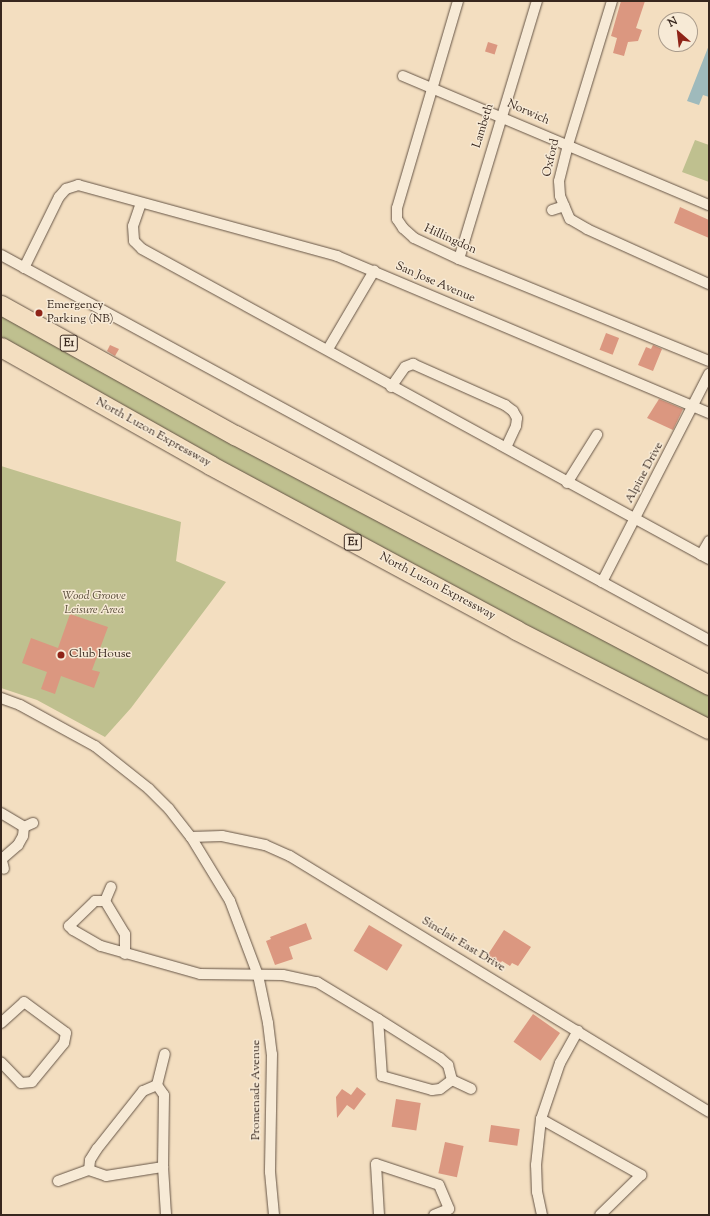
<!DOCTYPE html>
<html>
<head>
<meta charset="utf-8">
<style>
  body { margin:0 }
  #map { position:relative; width:710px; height:1216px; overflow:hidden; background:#f3dec0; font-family:"Sorts Mill Goudy",serif }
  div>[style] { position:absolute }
  .green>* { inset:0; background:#bfc08f }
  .water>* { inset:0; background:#9fbabc }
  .building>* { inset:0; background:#db9780; transform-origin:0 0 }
  .roads { filter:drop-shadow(0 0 1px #665546) drop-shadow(0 0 1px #665546) }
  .street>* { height:10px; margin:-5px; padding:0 5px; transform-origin:5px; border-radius:5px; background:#f7ead6 }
  .highway>* { height:19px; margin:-9.5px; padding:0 9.5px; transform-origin:9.5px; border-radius:9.5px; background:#f3dec0 }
  .dots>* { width:11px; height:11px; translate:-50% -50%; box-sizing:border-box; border:2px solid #f7ead6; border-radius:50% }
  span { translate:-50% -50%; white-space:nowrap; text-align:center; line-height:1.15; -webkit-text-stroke:3px #f7ead6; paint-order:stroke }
  .shield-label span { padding:1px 3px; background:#f7ead6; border:1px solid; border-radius:3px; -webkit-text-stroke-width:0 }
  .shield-label { font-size:11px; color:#37271e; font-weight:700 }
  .street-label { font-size:12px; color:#37271e }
  .poi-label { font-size:12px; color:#37271e }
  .left { translate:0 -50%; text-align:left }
  .park-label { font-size:12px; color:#594d3a; font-style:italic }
  .frame { position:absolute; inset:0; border:2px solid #37271e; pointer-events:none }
  .north { position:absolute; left:658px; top:12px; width:40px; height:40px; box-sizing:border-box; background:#f7ead6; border:1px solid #aa9c8c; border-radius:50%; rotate:332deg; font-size:11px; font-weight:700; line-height:16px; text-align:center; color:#37271e }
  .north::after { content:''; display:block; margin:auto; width:14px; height:18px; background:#8f2418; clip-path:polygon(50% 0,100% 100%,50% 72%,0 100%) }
</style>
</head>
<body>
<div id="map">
  <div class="green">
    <div style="clip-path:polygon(695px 140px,709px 145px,709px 182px,682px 172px)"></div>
    <div style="clip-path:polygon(1px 312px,421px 544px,709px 695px,709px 722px,408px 565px,1px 340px)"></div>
    <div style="clip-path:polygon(1px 466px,181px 522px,176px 561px,226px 582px,131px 708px,105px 737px,37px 700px,1px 688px)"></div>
  </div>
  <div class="water">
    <div style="clip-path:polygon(709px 45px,709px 97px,703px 95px,699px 105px,687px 101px)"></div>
  </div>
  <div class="building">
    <div style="clip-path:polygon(621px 1px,645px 1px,636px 28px,642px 30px,638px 41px,628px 42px,624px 56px,613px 53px,617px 38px,611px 36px)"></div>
    <div style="left:488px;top:42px;width:10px;height:10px;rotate:17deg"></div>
    <div style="clip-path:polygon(680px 207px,709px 220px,709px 238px,674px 223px)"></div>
    <div style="left:606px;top:333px;width:14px;height:18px;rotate:21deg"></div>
    <div style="clip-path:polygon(110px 345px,119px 349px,115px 356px,107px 351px)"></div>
    <div style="clip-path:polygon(653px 345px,662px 349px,653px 371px,638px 365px,646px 347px,651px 349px)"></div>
    <div style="clip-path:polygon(659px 399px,683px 409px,673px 430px,647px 418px)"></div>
    <div style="clip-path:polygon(70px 614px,108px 627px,92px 670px,100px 672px,94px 688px,61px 676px,55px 694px,41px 689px,47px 672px,22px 663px,31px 638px,58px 648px)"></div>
    <div style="clip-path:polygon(306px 923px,312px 939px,289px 947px,293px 959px,275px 965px,266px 941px,271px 939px,270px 937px)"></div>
    <div style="left:369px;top:925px;width:39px;height:30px;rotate:31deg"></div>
    <div style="clip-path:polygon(504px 930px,531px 947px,518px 966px,512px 963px,510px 966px,502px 961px,500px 964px,487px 956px)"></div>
    <div style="left:533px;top:1014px;width:33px;height:34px;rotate:35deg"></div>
    <div style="clip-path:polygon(357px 1087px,366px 1094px,354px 1110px,347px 1105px,337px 1118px,336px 1097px,342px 1089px,351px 1095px)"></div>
    <div style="left:396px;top:1099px;width:25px;height:28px;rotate:9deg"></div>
    <div style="left:491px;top:1125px;width:29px;height:17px;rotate:8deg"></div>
    <div style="left:445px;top:1142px;width:19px;height:32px;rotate:12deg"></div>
  </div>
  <div class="roads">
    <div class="street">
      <div style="left:458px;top:1px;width:216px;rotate:106.4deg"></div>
      <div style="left:397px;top:208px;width:11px;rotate:90deg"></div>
      <div style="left:397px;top:219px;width:11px;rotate:56deg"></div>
      <div style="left:403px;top:228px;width:15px;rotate:42deg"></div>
      <div style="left:414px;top:238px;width:50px;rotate:25deg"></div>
      <div style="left:459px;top:259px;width:270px;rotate:22.2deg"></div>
      <div style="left:612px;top:1px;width:151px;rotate:107deg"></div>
      <div style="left:568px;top:145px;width:37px;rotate:104deg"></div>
      <div style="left:559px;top:181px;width:15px;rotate:86deg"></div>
      <div style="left:560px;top:196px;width:25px;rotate:67deg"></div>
      <div style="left:570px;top:219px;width:20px;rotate:30deg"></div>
      <div style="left:587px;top:229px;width:134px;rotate:24.3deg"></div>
      <div style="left:403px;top:76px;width:332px;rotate:22.9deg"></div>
      <div style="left:141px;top:203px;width:24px;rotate:109deg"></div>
      <div style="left:133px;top:226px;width:15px;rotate:86deg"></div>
      <div style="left:134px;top:241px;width:11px;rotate:45deg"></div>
      <div style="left:142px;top:249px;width:646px;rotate:28.67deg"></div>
      <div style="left:552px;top:210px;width:13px;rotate:-18deg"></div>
      <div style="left:1px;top:255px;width:806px;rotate:28.54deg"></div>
      <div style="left:459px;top:259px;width:270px;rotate:-73.2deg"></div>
      <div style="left:24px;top:268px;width:79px;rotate:-63.8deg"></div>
      <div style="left:59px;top:197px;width:11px;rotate:-49deg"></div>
      <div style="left:66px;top:189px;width:13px;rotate:-18deg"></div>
      <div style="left:78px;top:185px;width:269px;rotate:15.3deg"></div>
      <div style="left:337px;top:256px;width:404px;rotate:22.9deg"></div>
      <div style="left:328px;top:349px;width:91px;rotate:-59.5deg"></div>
      <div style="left:391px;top:387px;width:24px;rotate:-55deg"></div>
      <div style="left:405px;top:367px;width:9px;rotate:-21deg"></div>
      <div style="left:413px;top:364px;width:101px;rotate:24deg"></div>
      <div style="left:505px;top:405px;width:10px;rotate:37deg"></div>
      <div style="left:513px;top:411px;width:8px;rotate:60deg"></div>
      <div style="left:517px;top:418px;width:8px;rotate:97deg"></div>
      <div style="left:516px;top:426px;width:23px;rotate:115deg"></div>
      <div style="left:567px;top:483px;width:57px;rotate:-58deg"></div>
      <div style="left:701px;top:555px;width:16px;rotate:-60deg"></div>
      <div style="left:602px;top:582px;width:234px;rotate:-62.8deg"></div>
      <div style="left:1px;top:698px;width:20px;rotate:20deg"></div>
      <div style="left:20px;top:705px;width:85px;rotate:28.7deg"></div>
      <div style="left:95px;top:746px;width:69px;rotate:38.5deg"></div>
      <div style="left:149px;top:789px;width:28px;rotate:45deg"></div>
      <div style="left:169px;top:809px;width:36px;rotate:52deg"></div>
      <div style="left:191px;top:837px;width:75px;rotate:58.6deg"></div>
      <div style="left:230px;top:901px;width:79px;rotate:69.3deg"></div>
      <div style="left:258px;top:975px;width:49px;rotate:78.2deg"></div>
      <div style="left:268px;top:1023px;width:31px;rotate:83deg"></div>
      <div style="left:272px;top:1054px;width:118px;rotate:91deg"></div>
      <div style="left:270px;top:1172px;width:43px;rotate:84.7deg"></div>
      <div style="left:1px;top:813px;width:27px;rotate:31deg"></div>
      <div style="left:24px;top:827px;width:10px;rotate:-24deg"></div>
      <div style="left:191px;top:837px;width:31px;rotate:-2deg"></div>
      <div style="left:222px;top:836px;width:44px;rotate:11.8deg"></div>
      <div style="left:265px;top:845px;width:27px;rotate:24deg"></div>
      <div style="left:290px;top:856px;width:491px;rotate:31.4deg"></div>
      <div style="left:1px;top:857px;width:12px;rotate:76deg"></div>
      <div style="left:3px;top:858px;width:20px;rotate:-41deg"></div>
      <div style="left:18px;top:845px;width:10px;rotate:-61deg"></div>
      <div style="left:23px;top:836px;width:9px;rotate:-84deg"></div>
      <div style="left:111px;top:887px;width:15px;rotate:113deg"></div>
      <div style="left:105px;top:901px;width:10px;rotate:180deg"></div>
      <div style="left:95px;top:901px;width:36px;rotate:136deg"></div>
      <div style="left:69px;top:926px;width:6px;rotate:45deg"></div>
      <div style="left:73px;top:930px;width:32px;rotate:30deg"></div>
      <div style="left:101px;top:946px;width:103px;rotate:15.8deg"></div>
      <div style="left:200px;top:974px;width:83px;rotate:0.7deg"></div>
      <div style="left:283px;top:975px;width:35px;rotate:12deg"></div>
      <div style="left:317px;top:982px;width:71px;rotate:31.2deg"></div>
      <div style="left:378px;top:1019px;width:73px;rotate:32.2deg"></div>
      <div style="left:440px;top:1058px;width:11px;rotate:41deg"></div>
      <div style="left:448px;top:1065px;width:16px;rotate:75deg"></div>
      <div style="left:452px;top:1080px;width:15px;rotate:143deg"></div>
      <div style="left:440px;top:1089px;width:8px;rotate:173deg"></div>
      <div style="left:432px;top:1090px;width:52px;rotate:-164.4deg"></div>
      <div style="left:382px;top:1076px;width:57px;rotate:-94deg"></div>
      <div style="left:105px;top:901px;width:39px;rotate:59deg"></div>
      <div style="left:125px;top:934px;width:20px;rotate:90deg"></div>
      <div style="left:1px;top:1023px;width:31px;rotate:-42deg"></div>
      <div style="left:24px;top:1002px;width:52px;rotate:36.4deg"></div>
      <div style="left:66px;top:1033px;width:10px;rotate:101deg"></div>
      <div style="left:64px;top:1043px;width:50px;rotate:129.4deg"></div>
      <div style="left:32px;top:1082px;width:11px;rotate:175deg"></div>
      <div style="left:21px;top:1083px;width:29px;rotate:-134deg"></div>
      <div style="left:452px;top:1080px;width:21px;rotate:25deg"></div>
      <div style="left:157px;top:1085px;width:12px;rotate:55deg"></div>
      <div style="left:164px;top:1095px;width:72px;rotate:90.8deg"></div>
      <div style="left:163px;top:1167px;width:48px;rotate:86.4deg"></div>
      <div style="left:157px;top:1085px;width:32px;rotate:-76deg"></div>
      <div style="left:541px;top:1119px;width:115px;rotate:29.2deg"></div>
      <div style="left:641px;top:1175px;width:57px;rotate:135.7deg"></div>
      <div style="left:89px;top:1170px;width:10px;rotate:-84deg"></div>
      <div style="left:90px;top:1160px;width:13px;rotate:-58deg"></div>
      <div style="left:97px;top:1149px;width:74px;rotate:-51.6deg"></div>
      <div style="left:143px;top:1091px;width:15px;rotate:-23deg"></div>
      <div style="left:58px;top:1181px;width:33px;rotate:-20deg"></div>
      <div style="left:89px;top:1170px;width:18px;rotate:19deg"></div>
      <div style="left:106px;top:1176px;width:58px;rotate:-9deg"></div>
      <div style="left:379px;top:1215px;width:51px;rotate:-93.4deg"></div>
      <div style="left:376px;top:1164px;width:66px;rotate:18.4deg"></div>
      <div style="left:439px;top:1185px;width:26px;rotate:67deg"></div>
      <div style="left:449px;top:1209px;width:16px;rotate:158deg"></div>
      <div style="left:542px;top:1215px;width:24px;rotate:-102deg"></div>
      <div style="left:537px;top:1192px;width:27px;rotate:-92deg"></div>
      <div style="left:536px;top:1165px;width:46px;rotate:-83.8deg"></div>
      <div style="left:541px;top:1119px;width:59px;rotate:-71.3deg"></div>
      <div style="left:560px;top:1063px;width:37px;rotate:-61deg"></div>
    </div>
    <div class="highway">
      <div style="left:1px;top:305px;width:268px;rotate:29.1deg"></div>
      <div style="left:235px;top:435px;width:536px;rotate:27.81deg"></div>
      <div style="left:1px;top:347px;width:240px;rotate:29.4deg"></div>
      <div style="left:210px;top:465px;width:348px;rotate:28.3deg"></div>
      <div style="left:516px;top:630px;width:217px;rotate:27.2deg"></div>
    </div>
  </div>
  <div class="dots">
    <div style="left:39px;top:313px;background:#8f2418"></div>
    <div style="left:61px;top:655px;background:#8f2418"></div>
  </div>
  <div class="shield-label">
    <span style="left:69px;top:343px">E1</span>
    <span style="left:353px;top:542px">E1</span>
  </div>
  <div class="street-label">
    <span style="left:528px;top:113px;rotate:24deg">Norwich</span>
    <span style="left:484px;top:126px;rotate:-73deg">Lambeth</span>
    <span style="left:552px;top:158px;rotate:-77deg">Oxford</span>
    <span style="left:450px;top:240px;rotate:24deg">Hillingdon</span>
    <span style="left:435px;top:283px;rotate:23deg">San Jose Avenue</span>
    <span style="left:153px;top:433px;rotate:29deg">North Luzon Expressway</span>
    <span style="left:645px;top:473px;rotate:-62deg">Alpine Drive</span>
    <span style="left:437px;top:587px;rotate:28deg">North Luzon Expressway</span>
    <span style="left:463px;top:945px;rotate:31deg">Sinclair East Drive</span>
    <span style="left:257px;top:1090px;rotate:-90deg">Promenade Avenue</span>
  </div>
  <div class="poi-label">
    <span class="left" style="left:47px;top:313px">Emergency<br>Parking (NB)</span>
    <span class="left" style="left:69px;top:655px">Club House</span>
  </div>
  <div class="park-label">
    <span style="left:94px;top:604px">Wood Groove<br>Leisure Area</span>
  </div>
  <div class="frame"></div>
  <div class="north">N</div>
</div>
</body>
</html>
